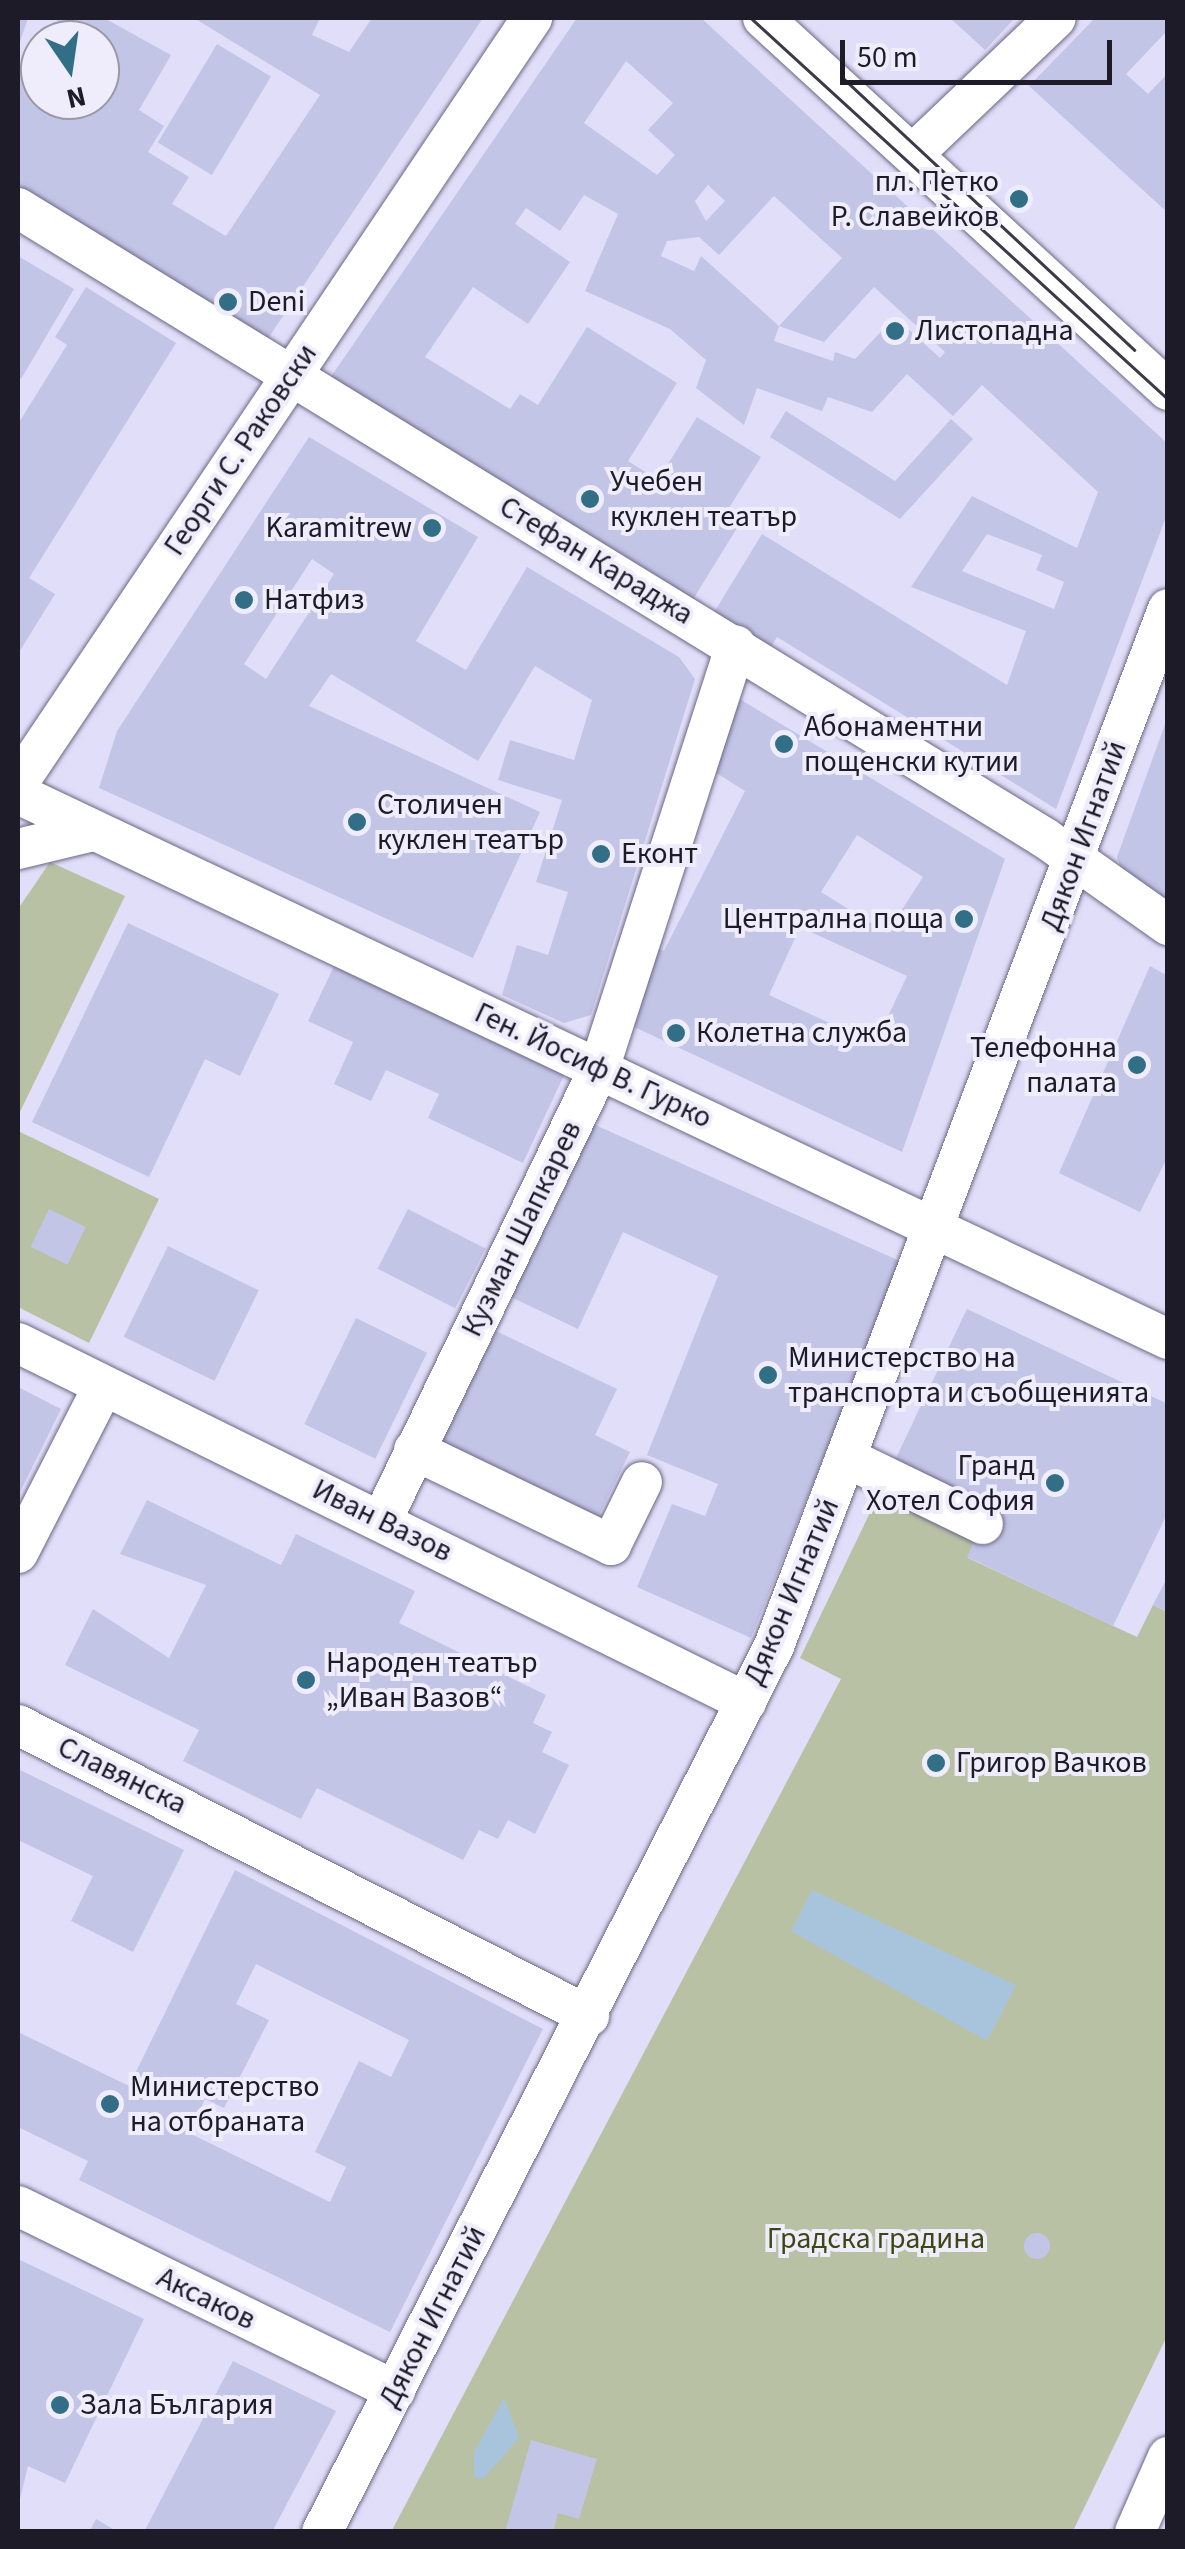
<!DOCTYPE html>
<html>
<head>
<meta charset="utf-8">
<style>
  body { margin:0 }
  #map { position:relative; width:1185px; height:2549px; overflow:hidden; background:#e1def9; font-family:"Source Sans 3",sans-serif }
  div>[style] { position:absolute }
  .green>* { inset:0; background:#b9c1a5 }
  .water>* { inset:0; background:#a7c4dc }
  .building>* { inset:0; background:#c3c5e6; transform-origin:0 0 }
  .round { border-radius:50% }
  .roads { filter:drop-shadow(0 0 2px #6b6785) drop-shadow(0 0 2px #6b6785) }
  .minor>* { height:40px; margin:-20px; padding:0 20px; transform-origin:20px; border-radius:20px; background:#fff }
  .tram>* { height:2.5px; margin:-1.25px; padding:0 1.25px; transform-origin:1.25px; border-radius:1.25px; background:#3b3a48 }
  .dots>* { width:28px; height:28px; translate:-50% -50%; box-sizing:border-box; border:5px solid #efedfb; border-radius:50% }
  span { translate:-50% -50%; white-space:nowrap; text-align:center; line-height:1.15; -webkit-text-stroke:8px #efedfb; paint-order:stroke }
  .poi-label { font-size:30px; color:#1c1b27 }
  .right { translate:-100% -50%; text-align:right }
  .left { translate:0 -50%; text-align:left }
  .street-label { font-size:30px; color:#1c1b27 }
  .park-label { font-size:30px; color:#3d4711 }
  .frame { position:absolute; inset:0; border:20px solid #1c1b27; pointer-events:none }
  .north { position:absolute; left:20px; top:20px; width:100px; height:100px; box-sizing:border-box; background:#efedfb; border:2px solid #9b99a6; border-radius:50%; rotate:167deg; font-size:28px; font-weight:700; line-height:40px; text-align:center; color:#1c1b27 }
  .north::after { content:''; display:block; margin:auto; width:35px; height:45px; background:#326f86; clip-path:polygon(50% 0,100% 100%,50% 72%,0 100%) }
  .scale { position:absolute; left:840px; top:40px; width:272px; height:45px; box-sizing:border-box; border:5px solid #1c1b27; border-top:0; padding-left:12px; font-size:30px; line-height:35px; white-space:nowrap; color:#1c1b27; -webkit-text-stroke:8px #efedfb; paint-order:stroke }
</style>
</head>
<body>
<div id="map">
  <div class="green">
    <div style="clip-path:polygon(50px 862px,125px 896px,18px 1116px,18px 909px)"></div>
    <div style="clip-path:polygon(18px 1131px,159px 1199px,89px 1343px,18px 1307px)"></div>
    <div style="clip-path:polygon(878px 1496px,975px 1540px,968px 1558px,1137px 1637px,1153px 1605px,1167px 1612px,1167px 2336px,1073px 2531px,391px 2532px,841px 1679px,800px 1658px)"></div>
  </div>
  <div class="water">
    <div style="clip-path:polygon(812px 1890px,1016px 1985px,987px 2041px,791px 1931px)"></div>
    <div style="clip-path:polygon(504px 2398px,519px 2438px,483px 2479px,474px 2477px,474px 2452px)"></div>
  </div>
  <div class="building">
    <div style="clip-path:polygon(18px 18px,28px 18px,18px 48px)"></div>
    <div style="clip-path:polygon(59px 18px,104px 18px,171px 55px,139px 110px,164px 126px,148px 152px,189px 177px,172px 204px,226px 236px,320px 95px,194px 18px,320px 18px,312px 35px,349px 52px,372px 18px,483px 18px,265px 343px,18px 193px,18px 72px,26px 75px,40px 51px,40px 100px,100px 100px,100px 40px,46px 40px)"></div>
    <div style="clip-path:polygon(evenodd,577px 18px,701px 18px,1168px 444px,1168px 512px,1056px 809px,777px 637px,767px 654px,710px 619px,762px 534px,1007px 685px,1026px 631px,911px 587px,972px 496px,1077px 548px,1098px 492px,982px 385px,953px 416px,907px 374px,872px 412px,828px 397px,822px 411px,757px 388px,744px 425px,696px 388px,706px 360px,670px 329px,585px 291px,618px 214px,584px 195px,560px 231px,526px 208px,515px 224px,570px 262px,528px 324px,473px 287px,425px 357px,510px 409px,520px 394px,538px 405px,587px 327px,677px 383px,628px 461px,658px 480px,697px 417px,761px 457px,722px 519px,737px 528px,689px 606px,326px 384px,577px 18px,626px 61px,673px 103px,648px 130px,675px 155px,657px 175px,584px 123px,626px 61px,577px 18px,708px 185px,725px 201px,706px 221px,695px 201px,708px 185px,577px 18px,774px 196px,842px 258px,779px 326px,701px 256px,694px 271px,661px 256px,667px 241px,699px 237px,719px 255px,774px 196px,577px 18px,874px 287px,945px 352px,940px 358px,895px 317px,855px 359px,835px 352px,833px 361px,774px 341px,779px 326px,824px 342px,874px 287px,577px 18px,987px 534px,1042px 555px,1036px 570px,1064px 582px,1054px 609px,962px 571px,987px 534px)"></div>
    <div style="clip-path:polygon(950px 18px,1015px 18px,985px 50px)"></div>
    <div style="clip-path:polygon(1095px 18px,1168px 18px,1168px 30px,1126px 74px,1148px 94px,1168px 73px,1168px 213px,1029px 86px)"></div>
    <div style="left:217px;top:44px;width:63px;height:115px;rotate:31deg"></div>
    <div style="clip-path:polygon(18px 256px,74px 289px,21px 379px,18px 376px)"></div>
    <div style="clip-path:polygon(86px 287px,176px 343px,29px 578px,55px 594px,18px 654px,18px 424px,67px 345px,55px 337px)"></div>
    <div style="clip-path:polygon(786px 411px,895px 481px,951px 419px,973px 439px,900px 519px,770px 437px)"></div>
    <div style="clip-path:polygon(evenodd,309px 437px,478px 537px,416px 641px,466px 670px,527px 567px,679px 657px,695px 679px,591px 1015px,564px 1023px,502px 995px,517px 945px,548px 955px,568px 892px,536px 882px,562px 800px,498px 780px,510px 740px,574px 760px,592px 700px,535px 666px,478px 761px,331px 674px,309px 706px,540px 812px,473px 958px,99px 788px,117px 731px,309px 437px,312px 559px,334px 574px,266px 679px,244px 664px,312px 559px)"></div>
    <div style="clip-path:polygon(evenodd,733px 695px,1005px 859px,902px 1152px,630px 1025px,655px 947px,664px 951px,745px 791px,710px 769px,733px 695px,857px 835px,923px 877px,887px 933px,821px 892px,857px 835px,733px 695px,800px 927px,907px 976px,875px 1044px,769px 995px,800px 927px)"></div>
    <div style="clip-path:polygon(1168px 716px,1168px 904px,1122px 872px,1117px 857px)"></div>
    <div style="clip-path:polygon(128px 923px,279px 994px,240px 1076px,205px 1059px,149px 1177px,32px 1122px)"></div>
    <div style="clip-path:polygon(335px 964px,566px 1071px,523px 1163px,428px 1118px,439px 1094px,386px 1070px,371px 1101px,334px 1084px,353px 1042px,308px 1021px)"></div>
    <div style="clip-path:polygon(1150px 966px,1168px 976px,1168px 1156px,1140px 1212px,1059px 1173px)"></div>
    <div style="clip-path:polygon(593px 1124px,902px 1262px,751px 1638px,637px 1587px,672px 1504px,705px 1516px,718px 1484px,647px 1455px,718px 1276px,623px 1232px,578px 1329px,511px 1297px)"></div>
    <div style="left:49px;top:1209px;width:41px;height:42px;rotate:26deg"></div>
    <div style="left:408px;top:1209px;width:87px;height:67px;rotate:27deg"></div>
    <div style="left:168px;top:1246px;width:101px;height:101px;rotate:26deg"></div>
    <div style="clip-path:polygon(967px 1309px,1168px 1404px,1168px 1512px,1113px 1626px,967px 1557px,992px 1506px,895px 1460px)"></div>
    <div style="left:356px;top:1318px;width:79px;height:118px;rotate:26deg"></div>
    <div style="clip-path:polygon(496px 1331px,617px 1389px,595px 1435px,630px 1452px,598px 1517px,442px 1442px)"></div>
    <div style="clip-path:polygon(18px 1387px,61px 1409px,18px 1496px)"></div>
    <div style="clip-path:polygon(147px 1500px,281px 1565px,296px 1534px,415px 1591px,399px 1623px,546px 1695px,533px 1723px,552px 1732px,542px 1752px,569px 1765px,535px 1834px,508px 1820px,498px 1839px,479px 1830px,463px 1860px,317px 1788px,301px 1819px,183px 1761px,199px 1730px,65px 1665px,93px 1609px,169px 1658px,206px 1585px,120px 1554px)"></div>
    <div style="clip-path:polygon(1168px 1576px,1168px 1612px,1153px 1605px)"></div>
    <div style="clip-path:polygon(18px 1769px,184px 1850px,133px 1952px,71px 1921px,93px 1876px,18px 1840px)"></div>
    <div style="clip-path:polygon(evenodd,235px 1870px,543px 2029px,390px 2332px,79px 2180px,88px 2161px,18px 2127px,18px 2032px,129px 2086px,235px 1870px,256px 1964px,409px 2040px,391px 2077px,359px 2061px,315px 2152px,346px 2167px,330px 2202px,189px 2133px,205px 2099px,224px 2108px,269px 2020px,236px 2004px,256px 1964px)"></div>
    <div class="round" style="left:1024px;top:2233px;width:26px;height:26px"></div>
    <div style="clip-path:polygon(18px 2259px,144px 2319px,65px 2483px,28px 2466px,19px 2503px)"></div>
    <div style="clip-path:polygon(233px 2361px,336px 2411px,272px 2532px,144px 2532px)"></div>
    <div style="clip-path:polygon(531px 2440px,597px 2459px,579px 2519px,558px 2513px,553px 2532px,505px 2532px)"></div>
    <div style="clip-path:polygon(96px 2519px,118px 2532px,89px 2532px)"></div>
  </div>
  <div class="roads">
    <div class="minor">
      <div style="left:763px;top:18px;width:550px;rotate:42.57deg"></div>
      <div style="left:913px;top:154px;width:197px;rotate:-43.6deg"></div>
      <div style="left:18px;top:208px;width:1205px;rotate:31.53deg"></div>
      <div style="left:1045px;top:838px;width:151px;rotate:35.3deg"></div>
      <div style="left:18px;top:783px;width:922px;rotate:-56.1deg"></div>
      <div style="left:18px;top:794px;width:1273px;rotate:25.36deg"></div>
      <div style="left:18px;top:849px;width:77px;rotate:-13.5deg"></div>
      <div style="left:18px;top:1343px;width:812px;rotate:26.25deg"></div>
      <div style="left:414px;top:1450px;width:219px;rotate:25.7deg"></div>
      <div style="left:611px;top:1545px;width:70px;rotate:-63.8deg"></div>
      <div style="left:847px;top:1458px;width:151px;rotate:25.9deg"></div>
      <div style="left:382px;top:1520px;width:500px;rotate:-64.31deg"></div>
      <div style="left:599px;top:1069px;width:445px;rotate:-72.1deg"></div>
      <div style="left:18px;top:1553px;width:186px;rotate:-62.9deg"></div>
      <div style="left:18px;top:1725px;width:641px;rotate:27deg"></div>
      <div style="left:18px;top:2206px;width:420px;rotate:26.1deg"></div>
      <div style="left:322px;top:2532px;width:995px;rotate:-62.97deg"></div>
      <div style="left:774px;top:1646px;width:1109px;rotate:-69.2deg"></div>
      <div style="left:1135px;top:2532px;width:82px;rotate:-66.3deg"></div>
    </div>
  </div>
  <div class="tram">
    <div style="left:751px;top:18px;width:565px;rotate:42.42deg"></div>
    <div style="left:842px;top:77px;width:400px;rotate:43deg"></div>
  </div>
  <div class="dots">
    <div style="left:1019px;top:199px;background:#326f86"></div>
    <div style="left:228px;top:302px;background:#326f86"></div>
    <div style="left:895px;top:331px;background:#326f86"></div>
    <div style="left:590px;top:499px;background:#326f86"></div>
    <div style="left:432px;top:528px;background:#326f86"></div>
    <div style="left:244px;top:600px;background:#326f86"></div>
    <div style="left:784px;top:744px;background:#326f86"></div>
    <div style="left:357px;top:822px;background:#326f86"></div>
    <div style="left:601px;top:854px;background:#326f86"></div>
    <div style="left:964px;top:919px;background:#326f86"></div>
    <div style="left:676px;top:1033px;background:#326f86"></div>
    <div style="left:1137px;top:1065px;background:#326f86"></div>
    <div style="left:768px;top:1375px;background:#326f86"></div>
    <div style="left:1055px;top:1483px;background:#326f86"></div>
    <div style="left:306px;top:1680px;background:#326f86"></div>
    <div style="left:936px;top:1763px;background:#326f86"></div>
    <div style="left:110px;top:2104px;background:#326f86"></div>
    <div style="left:60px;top:2405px;background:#326f86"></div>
  </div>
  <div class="poi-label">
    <span class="right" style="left:999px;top:199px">пл. Петко<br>Р. Славейков</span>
    <span class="left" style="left:248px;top:302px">Deni</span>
    <span class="left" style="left:915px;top:331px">Листопадна</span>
    <span class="left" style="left:610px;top:499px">Учебен<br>куклен театър</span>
    <span class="right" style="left:412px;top:528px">Karamitrew</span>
    <span class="left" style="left:264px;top:600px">Натфиз</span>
    <span class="left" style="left:804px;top:744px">Абонаментни<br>пощенски кутии</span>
    <span class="left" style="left:377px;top:822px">Столичен<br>куклен театър</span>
    <span class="left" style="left:621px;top:854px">Еконт</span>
    <span class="right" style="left:944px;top:919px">Централна поща</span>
    <span class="left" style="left:696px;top:1033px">Колетна служба</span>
    <span class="right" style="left:1117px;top:1065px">Телефонна<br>палата</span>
    <span class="left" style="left:788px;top:1375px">Министерство на<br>транспорта и съобщенията</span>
    <span class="right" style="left:1035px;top:1483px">Гранд<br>Хотел София</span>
    <span class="left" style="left:326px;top:1680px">Народен театър<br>„Иван Вазов“</span>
    <span class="left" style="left:956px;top:1763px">Григор Вачков</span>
    <span class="left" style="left:130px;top:2104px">Министерство<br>на отбраната</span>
    <span class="left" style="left:80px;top:2405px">Зала България</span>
  </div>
  <div class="street-label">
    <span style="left:241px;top:450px;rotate:-56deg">Георги С. Раковски</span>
    <span style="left:596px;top:561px;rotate:31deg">Стефан Караджа</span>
    <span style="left:1084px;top:836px;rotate:-70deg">Дякон Игнатий</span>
    <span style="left:593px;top:1066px;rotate:25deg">Ген. Йосиф В. Гурко</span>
    <span style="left:522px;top:1229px;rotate:-64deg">Кузман Шапкарев</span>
    <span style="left:382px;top:1521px;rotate:26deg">Иван Вазов</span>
    <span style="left:792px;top:1592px;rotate:-67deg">Дякон Игнатий</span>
    <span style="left:122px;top:1776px;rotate:26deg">Славянска</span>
    <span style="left:206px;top:2299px;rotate:26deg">Аксаков</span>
    <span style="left:433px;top:2317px;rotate:-63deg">Дякон Игнатий</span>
  </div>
  <div class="park-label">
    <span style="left:876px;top:2239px">Градска градина</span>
  </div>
  <div class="frame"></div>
  <div class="north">N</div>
  <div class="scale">50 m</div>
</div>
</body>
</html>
